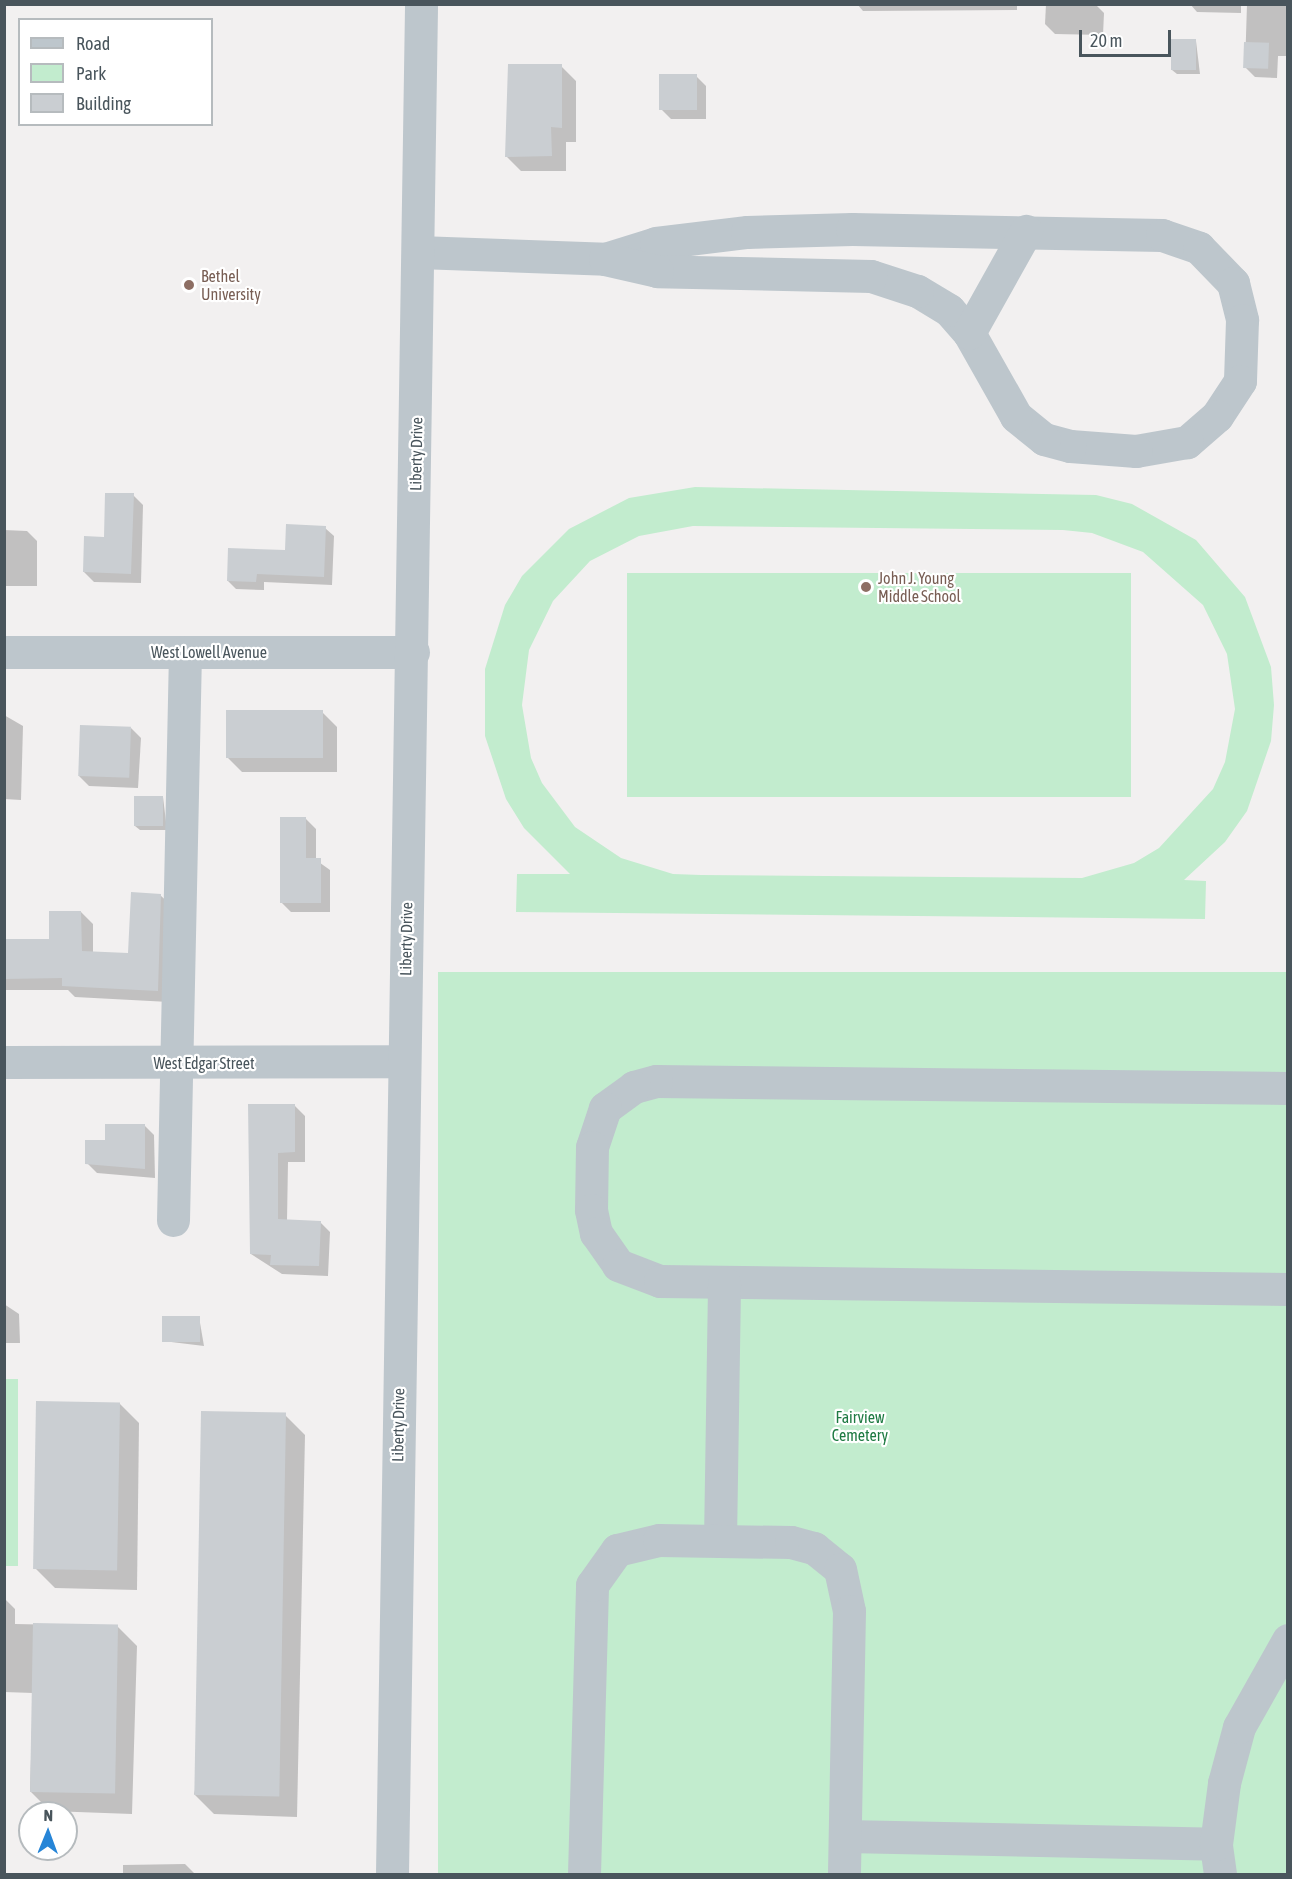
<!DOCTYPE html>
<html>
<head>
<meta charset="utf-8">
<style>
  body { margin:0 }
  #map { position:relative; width:1292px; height:1879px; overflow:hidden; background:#f2f0f0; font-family:"Asap Condensed",sans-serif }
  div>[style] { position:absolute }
  .green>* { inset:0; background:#c2ecce; transform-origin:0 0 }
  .shadow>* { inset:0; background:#0003 }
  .building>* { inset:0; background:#caced2; transform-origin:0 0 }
  .minor>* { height:33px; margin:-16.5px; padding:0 16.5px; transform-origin:16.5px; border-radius:16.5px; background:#bdc6cc }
  .dots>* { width:16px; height:16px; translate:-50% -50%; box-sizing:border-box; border:3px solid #fff; border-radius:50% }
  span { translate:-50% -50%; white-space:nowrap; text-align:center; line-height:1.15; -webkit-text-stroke:4.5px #fff; paint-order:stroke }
  .education-label { font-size:16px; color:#785e54 }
  .left { translate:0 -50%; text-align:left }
  .street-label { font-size:16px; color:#49555c }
  .park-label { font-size:16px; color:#1e7a42 }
  .frame { position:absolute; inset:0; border:6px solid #49555c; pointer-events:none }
  .legend { position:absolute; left:18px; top:18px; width:195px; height:108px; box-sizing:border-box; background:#fff; border:2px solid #b6bbbe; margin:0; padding:8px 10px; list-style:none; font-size:18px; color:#49555c }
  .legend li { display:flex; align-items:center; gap:12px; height:30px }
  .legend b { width:30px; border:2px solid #b6bbbe }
  .north { position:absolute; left:18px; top:1801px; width:60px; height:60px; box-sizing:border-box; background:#fff; border:2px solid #b6bbbe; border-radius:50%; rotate:1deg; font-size:16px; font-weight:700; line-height:24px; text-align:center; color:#49555c }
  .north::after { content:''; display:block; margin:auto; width:21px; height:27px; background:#2685d7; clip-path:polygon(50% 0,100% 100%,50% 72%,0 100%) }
  .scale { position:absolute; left:1079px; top:30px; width:92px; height:27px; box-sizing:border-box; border:3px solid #49555c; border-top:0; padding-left:8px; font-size:18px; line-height:21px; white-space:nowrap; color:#49555c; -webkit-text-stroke:4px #fff; paint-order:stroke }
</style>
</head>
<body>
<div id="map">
  <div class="green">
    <div style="clip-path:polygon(evenodd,695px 487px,1096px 495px,1132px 504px,1196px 540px,1245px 597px,1271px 667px,1274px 705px,1271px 741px,1247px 811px,1225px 842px,1184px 880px,1206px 881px,1205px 919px,516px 912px,517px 874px,570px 874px,524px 828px,506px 799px,485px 736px,485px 669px,505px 605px,522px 576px,569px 529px,629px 498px,695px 487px,693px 526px,1063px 530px,1092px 533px,1143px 552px,1203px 605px,1227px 654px,1235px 709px,1225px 762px,1213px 789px,1159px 848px,1134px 863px,1082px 878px,701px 875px,673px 874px,621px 858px,575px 827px,542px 783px,531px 758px,522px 705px,529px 650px,553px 601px,590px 561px,639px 536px,693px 526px)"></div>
    <div style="left:627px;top:573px;width:504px;height:224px"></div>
    <div style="left:438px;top:972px;width:849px;height:902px"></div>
    <div style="left:5px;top:1379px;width:13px;height:187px"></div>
  </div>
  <div class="shadow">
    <div style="clip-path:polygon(857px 4px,1017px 4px,1017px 10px,863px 11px)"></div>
    <div style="clip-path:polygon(1046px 4px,1095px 4px,1104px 13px,1103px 35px,1055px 34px,1045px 24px)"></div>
    <div style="clip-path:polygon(1190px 4px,1241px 4px,1241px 13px,1197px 12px)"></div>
    <div style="clip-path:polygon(1247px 4px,1288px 4px,1288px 56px,1278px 56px,1277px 78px,1255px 77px,1245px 67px)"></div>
    <div style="clip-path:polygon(1196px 41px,1200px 74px,1177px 74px,1172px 70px)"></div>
    <div style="clip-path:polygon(561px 66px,576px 81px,576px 142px,566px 142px,566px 171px,521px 171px,506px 156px)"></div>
    <div style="clip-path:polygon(696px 76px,706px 86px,706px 119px,671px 119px,661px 109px)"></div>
    <div style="clip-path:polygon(133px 495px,143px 505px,141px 583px,94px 582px,84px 572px)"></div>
    <div style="clip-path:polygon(325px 528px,334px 536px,332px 585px,264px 582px,264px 590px,236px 589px,228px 581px)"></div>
    <div style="clip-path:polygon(4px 530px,27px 531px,37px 541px,37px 586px,4px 586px)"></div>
    <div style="clip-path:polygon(322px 712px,337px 727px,337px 772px,242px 772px,227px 757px)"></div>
    <div style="clip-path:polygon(4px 715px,23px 726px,21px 800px,4px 799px)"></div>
    <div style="clip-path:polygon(131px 728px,141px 738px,138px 788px,89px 786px,79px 776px)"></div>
    <div style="clip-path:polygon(163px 797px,167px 830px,140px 830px,135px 826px)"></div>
    <div style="clip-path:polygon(306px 819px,316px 829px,316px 860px,330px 870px,330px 912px,291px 912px,281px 902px)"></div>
    <div style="clip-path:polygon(160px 895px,173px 907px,169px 1002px,75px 997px,68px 990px,4px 990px,4px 941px,50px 940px,81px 912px,93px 924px,93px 953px,130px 954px)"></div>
    <div style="clip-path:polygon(250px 1106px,295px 1106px,305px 1116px,305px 1162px,288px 1162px,287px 1221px,320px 1222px,330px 1232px,328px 1276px,282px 1274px,251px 1254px)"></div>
    <div style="clip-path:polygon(144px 1125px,154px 1135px,155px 1178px,97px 1173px,87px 1163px,107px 1142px)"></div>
    <div style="clip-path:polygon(4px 1304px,19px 1314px,20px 1343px,4px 1343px)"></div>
    <div style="clip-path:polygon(199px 1317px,204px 1346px,163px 1341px)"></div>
    <div style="clip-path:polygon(119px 1403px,139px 1423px,137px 1590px,55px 1588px,35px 1568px)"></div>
    <div style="clip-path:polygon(285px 1415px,305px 1435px,297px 1817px,214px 1814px,194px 1794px)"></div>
    <div style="clip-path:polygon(4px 1598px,15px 1609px,15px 1624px,117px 1626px,137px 1646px,132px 1814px,50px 1811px,30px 1791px,33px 1693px,4px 1692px)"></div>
    <div style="clip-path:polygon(185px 1864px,195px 1874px,123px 1874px,123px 1865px)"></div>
  </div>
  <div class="building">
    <div style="left:1171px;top:39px;width:25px;height:31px"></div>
    <div style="left:1244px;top:42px;width:25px;height:26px;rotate:2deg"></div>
    <div style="clip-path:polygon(508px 64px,562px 64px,562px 128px,551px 127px,552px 156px,505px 157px)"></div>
    <div style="left:659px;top:74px;width:38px;height:36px"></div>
    <div style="clip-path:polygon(105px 493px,134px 493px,131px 574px,83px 572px,84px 536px,104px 537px)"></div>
    <div style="clip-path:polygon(286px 524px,326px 526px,324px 577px,257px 574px,256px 582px,227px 581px,228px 548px,285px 550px)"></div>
    <div style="left:226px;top:710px;width:97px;height:48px"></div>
    <div style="left:80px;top:725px;width:51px;height:51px;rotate:2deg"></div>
    <div style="left:134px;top:796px;width:29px;height:30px"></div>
    <div style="clip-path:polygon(280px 817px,306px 817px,306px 858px,321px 858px,321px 903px,280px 903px)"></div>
    <div style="clip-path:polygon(131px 892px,161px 894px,158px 991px,62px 986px,62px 978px,4px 979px,4px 939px,49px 939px,49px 911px,81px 911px,82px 951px,128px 953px)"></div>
    <div style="clip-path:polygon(248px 1104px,295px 1104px,295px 1152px,278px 1153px,278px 1219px,321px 1221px,319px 1266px,270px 1265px,271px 1255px,250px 1254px)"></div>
    <div style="clip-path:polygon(105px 1124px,145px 1124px,145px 1169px,85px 1164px,85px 1140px,105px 1140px)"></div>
    <div style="left:162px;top:1316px;width:38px;height:26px"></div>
    <div style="left:36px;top:1401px;width:84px;height:168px;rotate:1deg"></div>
    <div style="left:201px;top:1411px;width:85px;height:384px;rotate:1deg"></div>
    <div style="left:33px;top:1623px;width:85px;height:169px;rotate:1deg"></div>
  </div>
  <div class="minor">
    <div style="left:418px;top:252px;width:187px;rotate:2.1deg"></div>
    <div style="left:605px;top:259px;width:53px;rotate:-17.4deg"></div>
    <div style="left:656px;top:243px;width:92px;rotate:-6.9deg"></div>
    <div style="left:747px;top:232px;width:105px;rotate:-1.6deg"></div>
    <div style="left:852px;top:229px;width:310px;rotate:1.1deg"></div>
    <div style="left:1162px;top:235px;width:39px;rotate:19deg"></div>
    <div style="left:1199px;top:248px;width:49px;rotate:45.8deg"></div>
    <div style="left:1233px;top:283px;width:38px;rotate:76deg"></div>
    <div style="left:1242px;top:320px;width:61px;rotate:91.9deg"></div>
    <div style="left:1240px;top:381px;width:42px;rotate:123.3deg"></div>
    <div style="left:1217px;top:416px;width:40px;rotate:139deg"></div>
    <div style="left:1187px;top:442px;width:52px;rotate:170deg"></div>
    <div style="left:1136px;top:451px;width:66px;rotate:-175.7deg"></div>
    <div style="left:1070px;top:446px;width:27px;rotate:-165deg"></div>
    <div style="left:1044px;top:439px;width:36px;rotate:-141deg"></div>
    <div style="left:1016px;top:416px;width:95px;rotate:-119.5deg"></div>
    <div style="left:969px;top:333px;width:30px;rotate:-131deg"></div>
    <div style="left:949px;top:310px;width:37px;rotate:-149deg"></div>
    <div style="left:917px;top:291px;width:48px;rotate:-161.9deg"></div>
    <div style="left:871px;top:276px;width:214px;rotate:-178.7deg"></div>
    <div style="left:657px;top:271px;width:53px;rotate:-167deg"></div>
    <div style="left:969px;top:333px;width:117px;rotate:-60.8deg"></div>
    <div style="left:4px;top:652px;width:409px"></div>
    <div style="left:4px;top:1062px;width:399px;rotate:-0.1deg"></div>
    <div style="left:1288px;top:1088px;width:632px;rotate:-179.37deg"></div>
    <div style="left:656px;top:1081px;width:23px;rotate:165deg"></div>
    <div style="left:634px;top:1087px;width:36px;rotate:144deg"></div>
    <div style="left:605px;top:1108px;width:41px;rotate:108.4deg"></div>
    <div style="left:592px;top:1147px;width:63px;rotate:90.9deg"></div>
    <div style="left:591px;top:1210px;width:24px;rotate:78deg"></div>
    <div style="left:596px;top:1233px;width:39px;rotate:55deg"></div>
    <div style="left:618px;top:1265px;width:45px;rotate:20.9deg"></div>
    <div style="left:660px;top:1281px;width:628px;rotate:0.73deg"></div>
    <div style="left:173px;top:1220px;width:568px;rotate:-88.79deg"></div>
    <div style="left:720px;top:1541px;width:258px;rotate:-89.1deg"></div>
    <div style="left:845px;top:1836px;width:371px;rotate:1.2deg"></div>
    <div style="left:392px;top:1874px;width:1870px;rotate:-89.11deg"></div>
    <div style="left:584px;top:1874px;width:289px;rotate:-88.4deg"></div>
    <div style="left:592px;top:1585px;width:43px;rotate:-54.5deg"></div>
    <div style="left:617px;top:1550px;width:43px;rotate:-13.4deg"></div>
    <div style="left:659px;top:1540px;width:132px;rotate:0.9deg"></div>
    <div style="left:791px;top:1542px;width:24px;rotate:15deg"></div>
    <div style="left:814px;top:1548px;width:33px;rotate:39deg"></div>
    <div style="left:840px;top:1569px;width:43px;rotate:77.9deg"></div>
    <div style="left:849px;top:1611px;width:263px;rotate:91.1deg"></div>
    <div style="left:1220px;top:1874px;width:30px;rotate:-98deg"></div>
    <div style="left:1216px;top:1844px;width:62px;rotate:-82.5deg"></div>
    <div style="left:1224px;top:1783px;width:58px;rotate:-75deg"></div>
    <div style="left:1239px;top:1727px;width:100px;rotate:-60.6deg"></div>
  </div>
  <div class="dots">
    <div style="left:189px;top:285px;background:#8d6e63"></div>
    <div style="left:866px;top:587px;background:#8d6e63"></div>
  </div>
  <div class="education-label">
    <span class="left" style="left:201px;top:285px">Bethel<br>University</span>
    <span class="left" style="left:878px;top:587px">John J. Young<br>Middle School</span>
  </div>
  <div class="street-label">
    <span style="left:416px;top:454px;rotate:-89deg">Liberty Drive</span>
    <span style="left:209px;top:652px">West Lowell Avenue</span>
    <span style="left:406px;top:939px;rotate:-89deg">Liberty Drive</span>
    <span style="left:204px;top:1063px">West Edgar Street</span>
    <span style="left:398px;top:1425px;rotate:-89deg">Liberty Drive</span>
  </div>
  <div class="park-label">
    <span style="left:860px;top:1426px">Fairview<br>Cemetery</span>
  </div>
  <div class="frame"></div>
  <ul class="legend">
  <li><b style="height:8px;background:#bdc6cc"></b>Road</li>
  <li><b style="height:16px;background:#c2ecce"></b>Park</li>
  <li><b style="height:16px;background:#caced2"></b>Building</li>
  </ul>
  <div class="north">N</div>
  <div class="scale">20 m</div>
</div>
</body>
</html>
